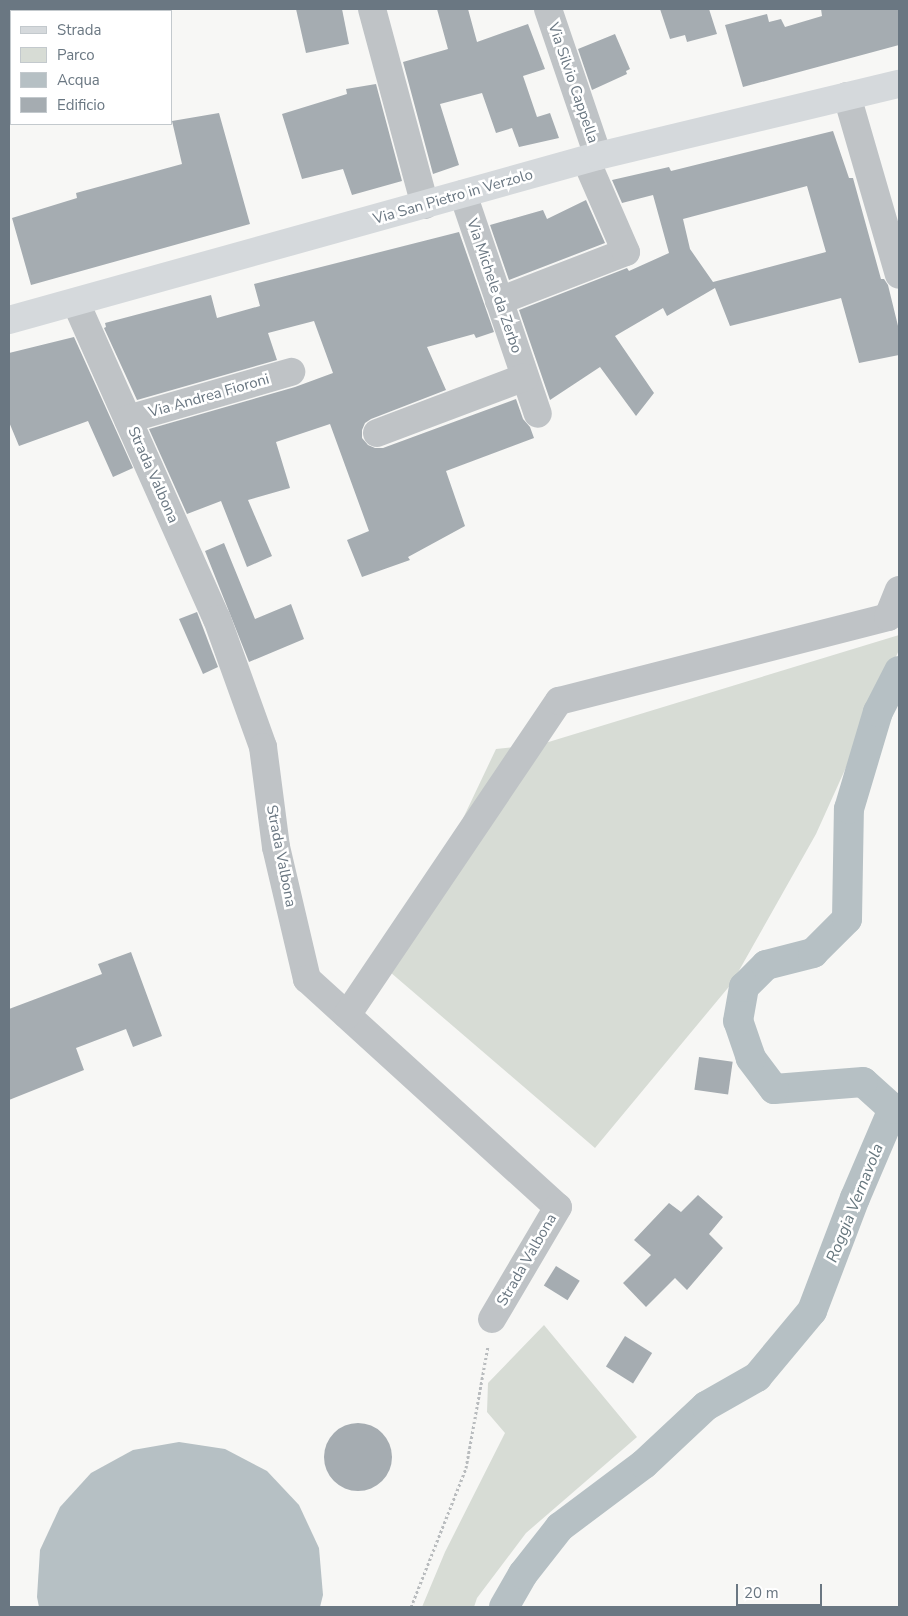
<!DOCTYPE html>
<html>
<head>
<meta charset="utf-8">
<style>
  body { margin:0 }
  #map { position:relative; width:908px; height:1616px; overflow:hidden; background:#f7f7f5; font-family:"Nunito Sans",sans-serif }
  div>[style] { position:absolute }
  .green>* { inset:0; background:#d7dcd5 }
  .water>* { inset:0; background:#b6c0c4 }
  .canal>* { height:30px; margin:-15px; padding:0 15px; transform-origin:15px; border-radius:15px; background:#b6c0c4 }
  .building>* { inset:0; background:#a5acb1; transform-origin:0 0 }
  .round { border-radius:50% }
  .path>* { height:3px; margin-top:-1.5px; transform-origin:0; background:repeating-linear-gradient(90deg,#b9bcbe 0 2.5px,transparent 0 5px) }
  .minor>* { height:28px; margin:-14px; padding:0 14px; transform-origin:14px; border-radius:14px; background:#bfc3c6 }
  .secondary>* { height:28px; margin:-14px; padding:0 14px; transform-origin:14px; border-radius:14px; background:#d5d9dc }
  span { translate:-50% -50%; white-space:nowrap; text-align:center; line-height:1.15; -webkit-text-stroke:5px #fff; paint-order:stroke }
  .street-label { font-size:15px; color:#6a7782 }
  .water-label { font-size:16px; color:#66777e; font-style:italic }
  .frame { position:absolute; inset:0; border:10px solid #6a7782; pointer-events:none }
  .legend { position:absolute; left:10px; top:10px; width:162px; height:115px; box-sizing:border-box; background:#fff; border:1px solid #c3c9cd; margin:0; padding:6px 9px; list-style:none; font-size:15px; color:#6a7782 }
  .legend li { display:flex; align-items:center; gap:10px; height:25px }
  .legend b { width:25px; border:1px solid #c3c9cd }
  .scale { position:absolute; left:736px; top:1584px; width:86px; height:22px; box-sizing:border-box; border:2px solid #6a7782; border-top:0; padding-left:6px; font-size:15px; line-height:18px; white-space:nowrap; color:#6a7782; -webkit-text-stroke:4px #fff; paint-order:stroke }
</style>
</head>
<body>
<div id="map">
  <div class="green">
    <div style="clip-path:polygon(899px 635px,899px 650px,816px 834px,732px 983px,595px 1148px,390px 972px,496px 749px,542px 744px)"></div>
    <div style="clip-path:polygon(544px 1325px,637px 1437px,526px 1533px,477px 1598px,474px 1607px,422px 1607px,445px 1552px,505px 1433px,487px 1412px,488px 1383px)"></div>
  </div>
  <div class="water">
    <div style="clip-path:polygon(179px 1442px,225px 1449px,267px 1471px,299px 1505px,319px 1548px,323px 1595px,320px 1607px,39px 1607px,37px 1597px,40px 1550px,60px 1507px,91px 1473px,133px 1450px)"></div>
  </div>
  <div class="canal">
    <div style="left:504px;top:1607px;width:38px;rotate:-60deg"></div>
    <div style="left:523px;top:1574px;width:60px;rotate:-51.8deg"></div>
    <div style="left:560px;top:1527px;width:105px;rotate:-36.9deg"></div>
    <div style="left:644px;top:1464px;width:85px;rotate:-43.1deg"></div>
    <div style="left:706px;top:1406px;width:59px;rotate:-29.6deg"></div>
    <div style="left:757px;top:1377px;width:86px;rotate:-50.2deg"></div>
    <div style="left:812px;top:1311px;width:121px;rotate:-69.2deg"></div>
    <div style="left:855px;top:1198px;width:97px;rotate:-66.9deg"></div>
    <div style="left:893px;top:1109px;width:40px;rotate:-138deg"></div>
    <div style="left:863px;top:1082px;width:89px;rotate:175.5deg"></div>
    <div style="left:774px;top:1089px;width:39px;rotate:-127deg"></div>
    <div style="left:751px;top:1058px;width:39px;rotate:-109deg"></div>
    <div style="left:738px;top:1021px;width:35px;rotate:-80deg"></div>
    <div style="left:744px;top:987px;width:31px;rotate:-45deg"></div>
    <div style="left:766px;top:965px;width:49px;rotate:-14.3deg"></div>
    <div style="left:813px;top:953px;width:48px;rotate:-45deg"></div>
    <div style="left:847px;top:919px;width:110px;rotate:-89deg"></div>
    <div style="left:849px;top:809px;width:101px;rotate:-73.4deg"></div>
    <div style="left:878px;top:712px;width:46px;rotate:-62.9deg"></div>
  </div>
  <div class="building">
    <div style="clip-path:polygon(296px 9px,342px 9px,349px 44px,306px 53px)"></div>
    <div style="clip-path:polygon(437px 9px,468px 9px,477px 42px,528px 24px,545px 69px,523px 76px,537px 117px,550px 113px,559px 138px,519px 147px,512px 128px,496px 133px,482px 93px,440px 104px,459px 165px,433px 174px,403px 62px,448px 49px)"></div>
    <div style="clip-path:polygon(660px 9px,709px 9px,717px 34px,687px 42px,685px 35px,670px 39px)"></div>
    <div style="clip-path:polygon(821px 9px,899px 9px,899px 45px,743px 87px,725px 25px,767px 14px,769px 22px,781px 19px,785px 27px,822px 16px)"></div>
    <div style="clip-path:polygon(615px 34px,630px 69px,626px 71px,627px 74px,592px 90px,578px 49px)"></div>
    <div style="clip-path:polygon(376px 84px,402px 181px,352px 195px,343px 169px,302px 179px,282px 114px,347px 94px,346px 89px)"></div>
    <div style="clip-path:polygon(219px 113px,250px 224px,31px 285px,12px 218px,77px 198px,76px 193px,182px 164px,172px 121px)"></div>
    <div style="clip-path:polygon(evenodd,833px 131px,849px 178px,853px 178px,881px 279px,884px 279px,888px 285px,899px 330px,899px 355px,859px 363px,841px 298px,730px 326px,715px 288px,667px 316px,663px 308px,615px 336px,654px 393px,636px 416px,600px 367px,550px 400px,519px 310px,627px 268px,629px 271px,669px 253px,653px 195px,622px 203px,612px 180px,669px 167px,671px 171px,833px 131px,807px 186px,826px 252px,713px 282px,690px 249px,683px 219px,807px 186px)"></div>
    <div style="clip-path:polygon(586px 200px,605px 243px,509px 280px,490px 225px,543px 210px,547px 219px)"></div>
    <div style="clip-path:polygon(459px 232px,494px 332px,476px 338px,474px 334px,427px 347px,446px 390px,371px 419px,365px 423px,362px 430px,362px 438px,368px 445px,375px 448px,383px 448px,516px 399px,523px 419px,530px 427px,534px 438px,446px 471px,465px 526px,408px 557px,410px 560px,362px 577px,347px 540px,369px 531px,330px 424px,276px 442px,290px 488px,248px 500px,272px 556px,247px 567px,221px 501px,187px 514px,149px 429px,295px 387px,333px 373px,314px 321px,268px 333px,277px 360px,137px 400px,104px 328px,106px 327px,105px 323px,211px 295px,217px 318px,260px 306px,254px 284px)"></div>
    <div style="clip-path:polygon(74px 337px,133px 468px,113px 477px,88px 421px,19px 446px,9px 422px,9px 353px)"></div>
    <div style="clip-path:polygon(224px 543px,255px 619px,291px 604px,304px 639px,249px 662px,205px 551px)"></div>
    <div style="clip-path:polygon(197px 612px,218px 667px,203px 674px,179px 619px)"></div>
    <div style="clip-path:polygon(131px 952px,162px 1036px,133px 1047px,126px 1029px,76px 1048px,84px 1070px,9px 1100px,9px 1009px,102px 974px,98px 964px)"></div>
    <div style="left:699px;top:1057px;width:34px;height:33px;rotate:8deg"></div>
    <div style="clip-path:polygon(698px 1195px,723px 1217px,709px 1234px,723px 1248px,687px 1290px,675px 1278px,646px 1307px,623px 1283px,651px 1255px,634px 1240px,669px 1203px,681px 1212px)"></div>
    <div style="left:556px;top:1266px;width:28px;height:23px;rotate:32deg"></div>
    <div style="left:625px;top:1336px;width:32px;height:36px;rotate:32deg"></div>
    <div class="round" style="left:324px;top:1423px;width:68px;height:68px"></div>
  </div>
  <div class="path">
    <div style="left:411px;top:1607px;width:149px;rotate:-68.4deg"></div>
    <div style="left:466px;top:1468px;width:124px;rotate:-79.8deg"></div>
  </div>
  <div class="minor">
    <div style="left:372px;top:9px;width:203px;rotate:74.9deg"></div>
    <div style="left:548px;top:9px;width:155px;rotate:71.2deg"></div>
    <div style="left:847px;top:96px;width:186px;rotate:73.8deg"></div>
    <div style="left:463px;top:194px;width:232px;rotate:71.2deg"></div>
    <div style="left:499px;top:301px;width:136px;rotate:-21.1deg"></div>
    <div style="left:626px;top:252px;width:100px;rotate:-113.5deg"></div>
    <div style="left:76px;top:303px;width:346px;rotate:66deg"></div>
    <div style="left:217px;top:619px;width:136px;rotate:70.2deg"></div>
    <div style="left:263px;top:747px;width:101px;rotate:82.6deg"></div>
    <div style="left:276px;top:847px;width:136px;rotate:76.8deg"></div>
    <div style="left:307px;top:979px;width:339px;rotate:42.3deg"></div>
    <div style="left:558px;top:1207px;width:130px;rotate:120.5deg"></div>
    <div style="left:128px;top:419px;width:170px;rotate:-16.1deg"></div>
    <div style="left:377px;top:433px;width:158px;rotate:-20.7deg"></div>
    <div style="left:347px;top:1015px;width:379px;rotate:-56deg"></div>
    <div style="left:559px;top:701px;width:340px;rotate:-14.3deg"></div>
    <div style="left:888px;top:617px;width:29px;rotate:-68deg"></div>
  </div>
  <div class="secondary">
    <div style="left:9px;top:320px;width:611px;rotate:-15.56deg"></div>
    <div style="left:598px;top:156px;width:309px;rotate:-13.5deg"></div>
  </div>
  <div class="street-label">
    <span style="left:573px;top:83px;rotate:71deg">Via Silvio Cappella</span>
    <span style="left:453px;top:197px;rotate:-16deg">Via San Pietro in Verzolo</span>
    <span style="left:494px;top:286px;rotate:71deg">Via Michele da Zerbo</span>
    <span style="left:209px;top:396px;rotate:-16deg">Via Andrea Fioroni</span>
    <span style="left:153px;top:475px;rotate:66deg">Strada Valbona</span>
    <span style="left:281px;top:856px;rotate:79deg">Strada Valbona</span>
    <span style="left:527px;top:1260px;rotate:-60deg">Strada Valbona</span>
  </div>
  <div class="water-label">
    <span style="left:855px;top:1203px;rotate:-68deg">Roggia Vernavola</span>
  </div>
  <div class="frame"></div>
  <ul class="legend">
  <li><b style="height:6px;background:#d5d9dc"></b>Strada</li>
  <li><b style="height:14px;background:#d7dcd5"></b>Parco</li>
  <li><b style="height:14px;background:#b6c0c4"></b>Acqua</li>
  <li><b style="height:14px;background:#a5acb1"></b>Edificio</li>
  </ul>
  <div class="scale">20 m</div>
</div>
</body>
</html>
